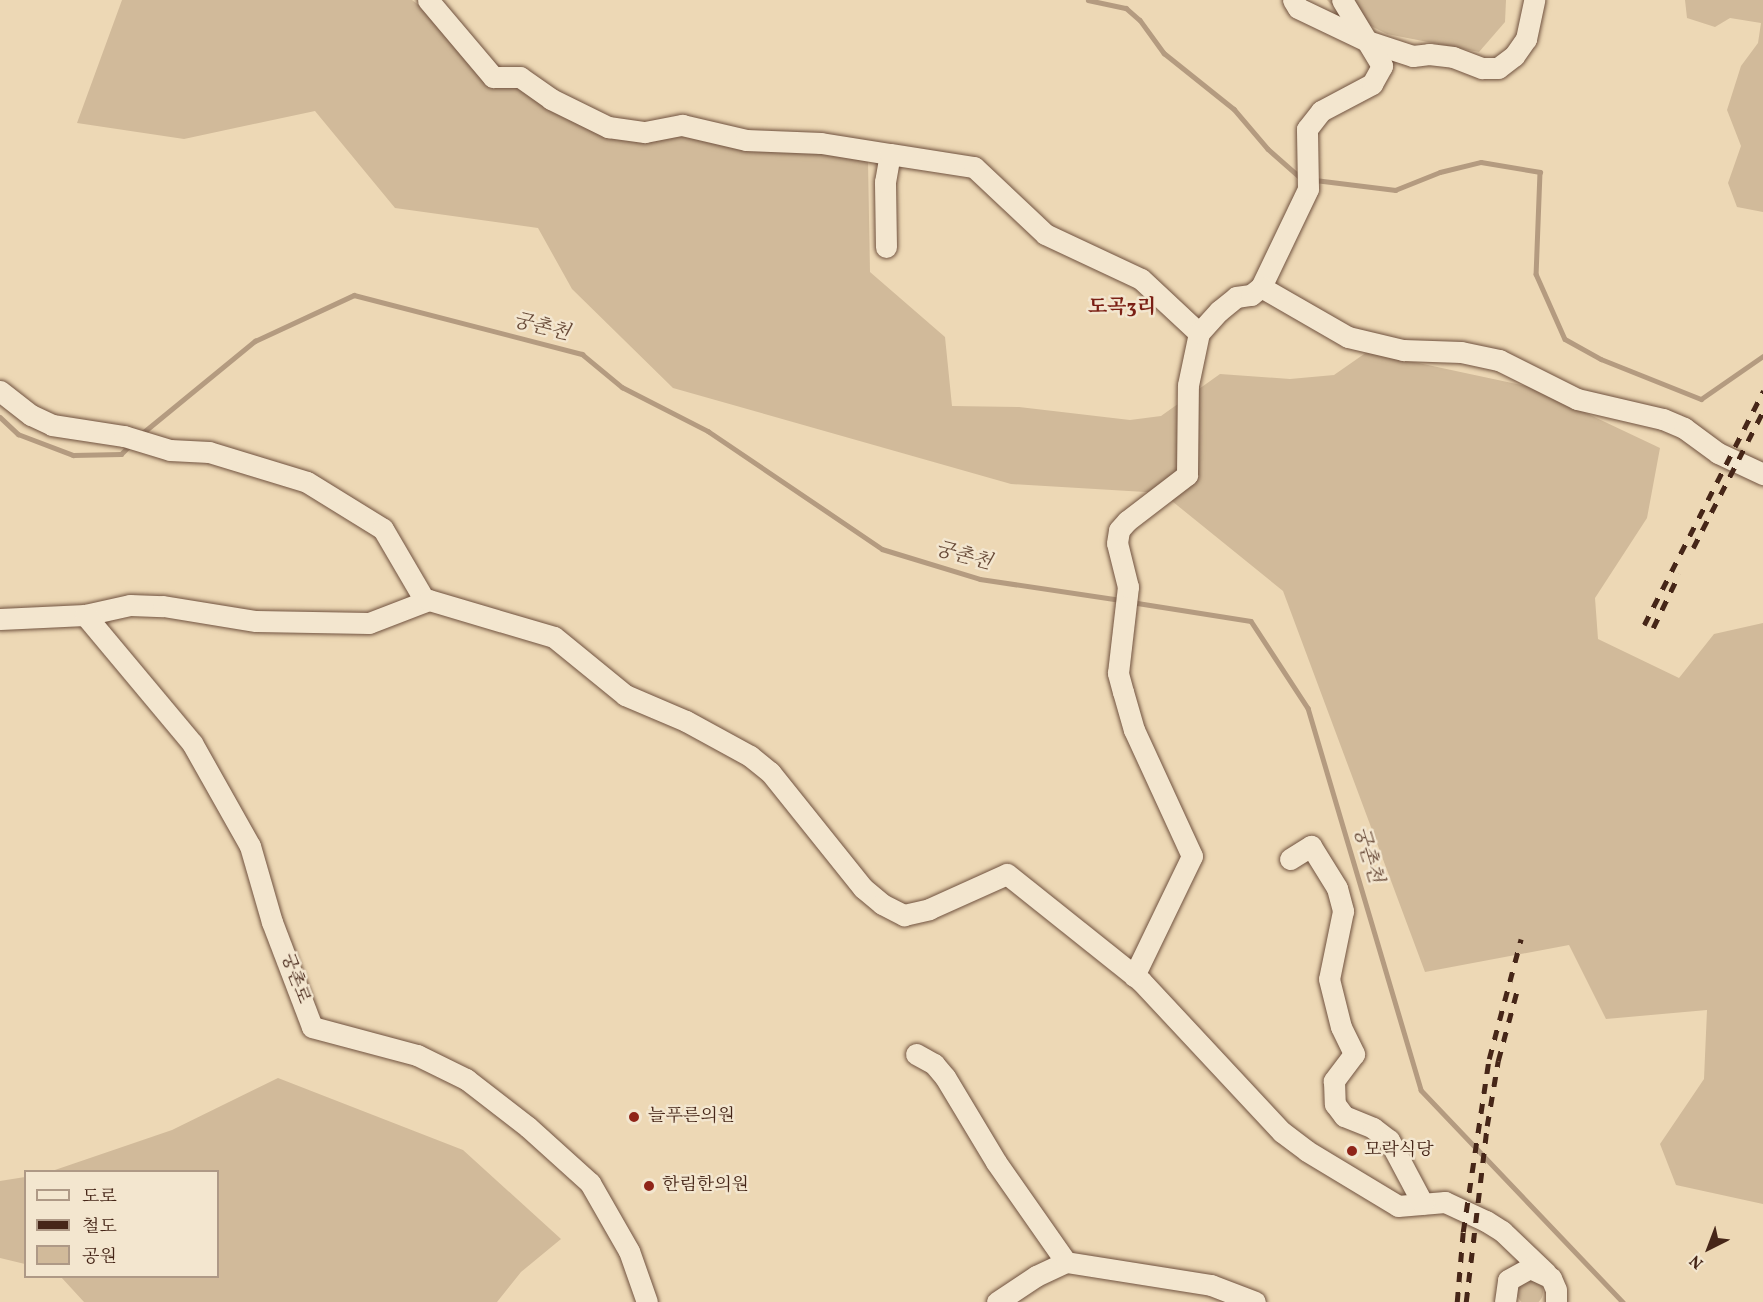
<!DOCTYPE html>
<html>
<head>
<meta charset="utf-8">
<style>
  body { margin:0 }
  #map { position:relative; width:1763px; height:1302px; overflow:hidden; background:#edd8b5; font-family:Vollkorn,"Noto Serif KR",serif }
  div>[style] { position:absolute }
  .green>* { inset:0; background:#d1ba9a }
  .round { border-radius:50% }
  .stream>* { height:4.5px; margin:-2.25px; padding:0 2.25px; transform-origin:2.25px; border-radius:2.25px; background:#b49b80 }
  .roads { filter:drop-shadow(0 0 2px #70523f) drop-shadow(0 0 2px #70523f) }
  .minor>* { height:21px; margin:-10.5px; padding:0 10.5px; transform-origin:10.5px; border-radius:10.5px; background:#f3e6cf }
  .rail>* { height:4.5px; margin-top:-2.25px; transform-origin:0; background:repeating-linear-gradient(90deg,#462618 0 10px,transparent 0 20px) }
  .dots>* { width:16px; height:16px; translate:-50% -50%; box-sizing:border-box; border:3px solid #f3e6cf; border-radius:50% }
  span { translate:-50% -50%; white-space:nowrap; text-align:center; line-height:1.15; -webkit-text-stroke:5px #f3e6cf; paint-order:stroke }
  .street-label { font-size:18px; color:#462618 }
  .poi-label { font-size:18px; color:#462618 }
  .left { translate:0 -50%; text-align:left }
  .neighbourhood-label { font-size:20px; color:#7a1f14; font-weight:700 }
  .water-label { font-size:20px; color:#674937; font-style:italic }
  .legend { position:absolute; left:24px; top:1170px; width:195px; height:108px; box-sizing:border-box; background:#f3e6cf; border:2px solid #ae9986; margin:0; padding:8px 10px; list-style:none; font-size:18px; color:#462618 }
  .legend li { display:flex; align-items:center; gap:12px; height:30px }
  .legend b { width:30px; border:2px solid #ae9986 }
  .north { position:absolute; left:1679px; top:1218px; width:60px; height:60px; -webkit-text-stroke:4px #f3e6cf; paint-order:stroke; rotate:222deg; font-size:16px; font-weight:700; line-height:24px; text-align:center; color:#462618 }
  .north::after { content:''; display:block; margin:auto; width:21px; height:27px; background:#462618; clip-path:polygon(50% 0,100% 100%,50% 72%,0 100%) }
</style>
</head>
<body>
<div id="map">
  <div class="green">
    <div style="clip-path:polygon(122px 0,412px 0,573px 120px,630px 139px,777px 132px,868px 162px,870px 272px,945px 337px,952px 406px,1019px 407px,1130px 420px,1161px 416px,1220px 374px,1290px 379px,1334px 375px,1367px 352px,1531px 387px,1660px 448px,1647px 518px,1595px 598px,1598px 639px,1679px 678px,1714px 634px,1763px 623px,1763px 1204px,1676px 1185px,1660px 1144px,1704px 1079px,1707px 1010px,1606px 1019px,1569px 945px,1425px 972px,1283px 591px,1162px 493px,1011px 484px,673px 388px,572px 289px,538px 228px,395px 208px,315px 111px,184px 139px,77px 123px)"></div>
    <div style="clip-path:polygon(1327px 0,1506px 0,1505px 22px,1479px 52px,1387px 34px,1335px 8px)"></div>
    <div style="clip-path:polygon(1685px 0,1763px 0,1763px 212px,1737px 207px,1728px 183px,1741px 146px,1727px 110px,1741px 66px,1758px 43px,1761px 23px,1730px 18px,1715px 27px,1687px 18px)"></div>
    <div style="clip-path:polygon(278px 1078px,463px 1150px,561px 1239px,521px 1272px,497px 1302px,84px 1302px,61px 1277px,218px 1276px,218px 1172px,52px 1171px,172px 1130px)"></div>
    <div style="clip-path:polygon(25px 1177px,26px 1177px,25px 1264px,0 1258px,0 1181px)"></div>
    <div class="round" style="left:1517px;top:1279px;width:26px;height:26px"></div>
  </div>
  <div class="stream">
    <div style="left:1088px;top:0;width:39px;rotate:12deg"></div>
    <div style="left:1126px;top:8px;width:18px;rotate:41deg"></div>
    <div style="left:1140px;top:20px;width:41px;rotate:54deg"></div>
    <div style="left:1164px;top:53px;width:90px;rotate:38.7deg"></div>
    <div style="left:1234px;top:109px;width:52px;rotate:49.6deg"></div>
    <div style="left:1268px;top:149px;width:44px;rotate:41.3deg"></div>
    <div style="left:1315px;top:180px;width:81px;rotate:7.1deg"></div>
    <div style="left:1395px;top:190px;width:48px;rotate:-21.8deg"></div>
    <div style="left:1440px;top:172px;width:42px;rotate:-13.7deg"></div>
    <div style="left:1481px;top:162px;width:60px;rotate:9.6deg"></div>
    <div style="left:1540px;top:172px;width:102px;rotate:92.2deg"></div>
    <div style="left:1536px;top:274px;width:71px;rotate:66deg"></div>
    <div style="left:1565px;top:339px;width:41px;rotate:29.1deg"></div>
    <div style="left:1601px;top:359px;width:108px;rotate:21.8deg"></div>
    <div style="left:1701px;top:399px;width:75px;rotate:-34.7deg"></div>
    <div style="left:0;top:417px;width:25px;rotate:43deg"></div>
    <div style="left:18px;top:434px;width:59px;rotate:20.9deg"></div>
    <div style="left:73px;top:455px;width:48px;rotate:-1.2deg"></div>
    <div style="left:121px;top:454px;width:13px;rotate:-45deg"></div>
    <div style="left:140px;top:435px;width:149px;rotate:-39.3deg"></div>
    <div style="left:255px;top:341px;width:109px;rotate:-24.9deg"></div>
    <div style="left:354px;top:295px;width:236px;rotate:14.5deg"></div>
    <div style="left:582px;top:354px;width:52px;rotate:39.5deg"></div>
    <div style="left:622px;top:387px;width:97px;rotate:27.1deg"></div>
    <div style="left:708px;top:431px;width:210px;rotate:34.1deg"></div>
    <div style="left:882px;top:549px;width:102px;rotate:17deg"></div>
    <div style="left:980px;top:579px;width:142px;rotate:8.5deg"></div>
    <div style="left:1131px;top:602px;width:121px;rotate:9deg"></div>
    <div style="left:1251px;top:621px;width:104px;rotate:56.8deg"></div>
    <div style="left:1308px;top:708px;width:398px;rotate:73.5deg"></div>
    <div style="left:1421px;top:1090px;width:293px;rotate:46.4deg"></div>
  </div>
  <div class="roads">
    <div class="minor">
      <div style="left:428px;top:0;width:101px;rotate:49.8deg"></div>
      <div style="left:493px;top:77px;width:27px"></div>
      <div style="left:520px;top:77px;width:38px;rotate:35deg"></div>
      <div style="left:551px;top:99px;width:64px;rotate:26.2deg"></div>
      <div style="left:608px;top:127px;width:37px;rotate:8deg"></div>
      <div style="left:645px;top:132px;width:38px;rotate:-11deg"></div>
      <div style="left:682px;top:125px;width:66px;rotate:13.2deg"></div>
      <div style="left:746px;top:140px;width:75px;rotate:2.3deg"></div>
      <div style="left:821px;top:143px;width:70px;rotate:9.1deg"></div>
      <div style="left:1293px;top:0;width:9px;rotate:58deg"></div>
      <div style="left:1298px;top:8px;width:76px;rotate:25.6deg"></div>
      <div style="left:1367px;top:41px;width:48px;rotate:18.1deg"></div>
      <div style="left:1413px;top:56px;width:16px;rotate:-7deg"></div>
      <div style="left:1429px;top:54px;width:24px;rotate:7deg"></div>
      <div style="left:1453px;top:57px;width:31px;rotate:21deg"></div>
      <div style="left:1482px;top:68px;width:16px"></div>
      <div style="left:1498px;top:68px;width:20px;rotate:-37deg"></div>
      <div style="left:1514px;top:56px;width:21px;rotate:-55deg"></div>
      <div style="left:1526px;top:39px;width:40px;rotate:-78deg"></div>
      <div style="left:886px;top:247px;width:65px;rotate:-90.9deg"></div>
      <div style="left:885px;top:182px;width:28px;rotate:-80deg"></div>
      <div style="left:890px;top:154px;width:85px;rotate:8.8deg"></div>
      <div style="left:974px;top:167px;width:98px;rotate:43.3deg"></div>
      <div style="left:1045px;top:234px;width:106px;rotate:25.1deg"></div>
      <div style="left:1141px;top:279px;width:79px;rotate:43deg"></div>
      <div style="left:1261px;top:287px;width:109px;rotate:-64.4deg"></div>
      <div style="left:1308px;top:189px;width:60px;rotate:-91deg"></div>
      <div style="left:1307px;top:129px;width:23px;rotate:-52deg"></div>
      <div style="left:1321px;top:111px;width:58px;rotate:-27.9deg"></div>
      <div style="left:1372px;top:84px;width:21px;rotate:-61deg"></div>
      <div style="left:1382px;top:66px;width:77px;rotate:-121.2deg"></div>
      <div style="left:0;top:391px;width:39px;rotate:38deg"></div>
      <div style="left:31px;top:415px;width:23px;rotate:25deg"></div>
      <div style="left:52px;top:425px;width:73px;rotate:8.7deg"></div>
      <div style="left:124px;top:436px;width:48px;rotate:16.9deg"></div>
      <div style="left:170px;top:450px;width:39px;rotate:3deg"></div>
      <div style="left:209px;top:452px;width:102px;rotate:17deg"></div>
      <div style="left:307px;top:482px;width:89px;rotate:31.7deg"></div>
      <div style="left:383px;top:529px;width:83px;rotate:59.7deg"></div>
      <div style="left:85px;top:615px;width:46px;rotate:-12.5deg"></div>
      <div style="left:130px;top:605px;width:33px;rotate:2deg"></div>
      <div style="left:163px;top:606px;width:94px;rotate:9.2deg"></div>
      <div style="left:256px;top:621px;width:113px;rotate:1deg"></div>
      <div style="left:369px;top:623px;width:64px;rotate:-21deg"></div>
      <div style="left:429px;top:600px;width:130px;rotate:16.5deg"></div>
      <div style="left:554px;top:637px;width:92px;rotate:39.2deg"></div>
      <div style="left:625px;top:695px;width:66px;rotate:23.1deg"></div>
      <div style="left:686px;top:721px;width:73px;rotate:28.7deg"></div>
      <div style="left:750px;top:756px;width:26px;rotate:39deg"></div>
      <div style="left:770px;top:772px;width:149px;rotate:51.3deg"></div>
      <div style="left:863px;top:888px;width:25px;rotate:40deg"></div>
      <div style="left:882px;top:904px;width:25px;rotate:27deg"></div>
      <div style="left:904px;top:915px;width:26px;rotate:-13deg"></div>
      <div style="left:929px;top:909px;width:85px;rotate:-24.2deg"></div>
      <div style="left:1007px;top:874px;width:171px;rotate:38.6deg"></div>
      <div style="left:1141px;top:981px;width:207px;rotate:47deg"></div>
      <div style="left:1282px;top:1132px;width:31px;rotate:37deg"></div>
      <div style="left:1307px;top:1151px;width:106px;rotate:31.1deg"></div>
      <div style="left:1398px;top:1206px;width:47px;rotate:-4.9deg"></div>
      <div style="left:1445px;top:1202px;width:45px;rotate:24.9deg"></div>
      <div style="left:1486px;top:1221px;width:19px;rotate:32deg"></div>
      <div style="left:1502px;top:1231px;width:61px;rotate:43.7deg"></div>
      <div style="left:0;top:619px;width:85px;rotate:-2.7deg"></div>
      <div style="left:85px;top:615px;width:167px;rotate:50.1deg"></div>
      <div style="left:192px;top:743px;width:118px;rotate:60.6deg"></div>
      <div style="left:250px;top:846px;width:79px;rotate:73.9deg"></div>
      <div style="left:272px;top:922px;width:112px;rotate:69.1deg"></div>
      <div style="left:312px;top:1027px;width:109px;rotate:14.9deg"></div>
      <div style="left:417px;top:1055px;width:55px;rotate:26.1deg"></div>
      <div style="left:466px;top:1079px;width:78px;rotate:37.7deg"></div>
      <div style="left:528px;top:1127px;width:84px;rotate:42.1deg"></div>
      <div style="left:590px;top:1183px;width:78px;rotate:60.2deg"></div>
      <div style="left:629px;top:1251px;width:54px;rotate:70.6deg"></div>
      <div style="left:1290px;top:859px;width:25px;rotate:-32deg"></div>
      <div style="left:1311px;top:846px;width:49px;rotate:58.2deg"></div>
      <div style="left:1337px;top:888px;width:24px;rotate:75deg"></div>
      <div style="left:1343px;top:911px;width:69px;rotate:101.6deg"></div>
      <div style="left:1329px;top:979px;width:49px;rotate:76deg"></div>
      <div style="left:1341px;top:1027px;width:30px;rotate:64deg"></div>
      <div style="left:1354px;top:1054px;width:34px;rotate:127deg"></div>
      <div style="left:1334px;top:1081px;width:23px;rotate:88deg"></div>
      <div style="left:1335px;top:1104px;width:15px;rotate:53deg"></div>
      <div style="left:1344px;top:1116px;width:31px;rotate:22deg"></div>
      <div style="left:1373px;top:1128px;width:20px;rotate:37deg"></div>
      <div style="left:1389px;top:1140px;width:72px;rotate:62deg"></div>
      <div style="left:1134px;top:976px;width:133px;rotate:-64.2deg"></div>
      <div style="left:1192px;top:856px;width:139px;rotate:-114.7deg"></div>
      <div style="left:1134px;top:730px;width:40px;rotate:-106deg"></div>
      <div style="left:1123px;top:692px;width:20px;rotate:-105deg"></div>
      <div style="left:1118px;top:673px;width:87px;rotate:-83.4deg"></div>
      <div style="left:1128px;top:587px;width:45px;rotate:-104deg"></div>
      <div style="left:1117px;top:543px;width:13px;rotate:-81deg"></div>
      <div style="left:1119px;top:530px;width:12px;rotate:-48deg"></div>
      <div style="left:1127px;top:521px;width:76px;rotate:-37.5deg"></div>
      <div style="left:1187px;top:475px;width:90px;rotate:-89.4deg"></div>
      <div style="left:1188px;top:385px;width:53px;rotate:-78.1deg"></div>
      <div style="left:1199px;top:333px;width:30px;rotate:-48deg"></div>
      <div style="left:1219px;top:311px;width:22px;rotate:-39deg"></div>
      <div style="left:1236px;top:297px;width:15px;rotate:-8deg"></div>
      <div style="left:1251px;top:295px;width:13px;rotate:-39deg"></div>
      <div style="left:1261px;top:287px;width:100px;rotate:29.9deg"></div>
      <div style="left:1348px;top:337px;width:57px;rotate:13.3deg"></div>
      <div style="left:1403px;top:350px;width:58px;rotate:2deg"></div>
      <div style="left:1461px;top:352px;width:39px;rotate:12deg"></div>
      <div style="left:1499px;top:360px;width:87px;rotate:26.6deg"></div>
      <div style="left:1577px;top:399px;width:88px;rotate:13.1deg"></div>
      <div style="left:1663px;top:419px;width:23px;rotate:23deg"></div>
      <div style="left:1684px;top:428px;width:42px;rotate:36.3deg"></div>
      <div style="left:1718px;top:453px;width:50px;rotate:25deg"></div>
      <div style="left:916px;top:1054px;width:21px;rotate:29deg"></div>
      <div style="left:934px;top:1064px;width:17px;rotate:50deg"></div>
      <div style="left:945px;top:1077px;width:99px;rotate:59deg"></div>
      <div style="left:996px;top:1162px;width:122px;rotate:55deg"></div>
      <div style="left:997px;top:1302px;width:47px;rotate:-33.7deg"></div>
      <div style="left:1036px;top:1276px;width:33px;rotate:-25deg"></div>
      <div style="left:1066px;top:1262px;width:147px;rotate:9deg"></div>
      <div style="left:1211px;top:1285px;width:47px;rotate:21.1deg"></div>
      <div style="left:1505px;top:1302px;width:22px;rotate:-82deg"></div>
      <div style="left:1508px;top:1280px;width:25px;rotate:-29deg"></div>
      <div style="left:1530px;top:1268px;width:23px;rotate:25deg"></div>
      <div style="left:1551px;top:1278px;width:13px;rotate:67deg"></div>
      <div style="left:1556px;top:1290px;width:12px;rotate:90deg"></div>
    </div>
  </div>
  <div class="rail">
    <div style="left:1693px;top:548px;width:154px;rotate:-62.9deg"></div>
    <div style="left:1644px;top:625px;width:263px;rotate:-63deg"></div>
    <div style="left:1653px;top:628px;width:60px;rotate:-64.3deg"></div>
    <div style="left:1457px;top:1302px;width:70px;rotate:-85.1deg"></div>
    <div style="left:1463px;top:1232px;width:175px;rotate:-81.5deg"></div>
    <div style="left:1489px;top:1059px;width:124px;rotate:-75.1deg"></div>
    <div style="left:1466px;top:1302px;width:177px;rotate:-83.2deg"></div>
    <div style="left:1487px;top:1126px;width:66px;rotate:-80.4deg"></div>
    <div style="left:1498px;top:1061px;width:77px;rotate:-74.9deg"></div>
  </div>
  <div class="dots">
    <div style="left:634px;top:1117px;background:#8f2418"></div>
    <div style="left:1352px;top:1151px;background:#8f2418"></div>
    <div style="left:649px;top:1186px;background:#8f2418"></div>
  </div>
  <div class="street-label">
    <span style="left:294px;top:979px;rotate:69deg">궁촌로</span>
  </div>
  <div class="poi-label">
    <span class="left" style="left:648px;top:1117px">늘푸른의원</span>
    <span class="left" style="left:1364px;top:1151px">모락식당</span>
    <span class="left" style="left:662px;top:1186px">한림한의원</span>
  </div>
  <div class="neighbourhood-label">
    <span style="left:1122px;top:308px">도곡3리</span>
  </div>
  <div class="water-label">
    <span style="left:541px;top:328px;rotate:14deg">궁촌천</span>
    <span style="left:963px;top:557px;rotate:15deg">궁촌천</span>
    <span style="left:1367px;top:855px;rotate:73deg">궁촌천</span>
  </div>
  <ul class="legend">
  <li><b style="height:8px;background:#f3e6cf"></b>도로</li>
  <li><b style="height:8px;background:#462618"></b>철도</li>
  <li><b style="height:16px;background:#d1ba9a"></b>공원</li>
  </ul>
  <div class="north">N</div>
</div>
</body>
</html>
